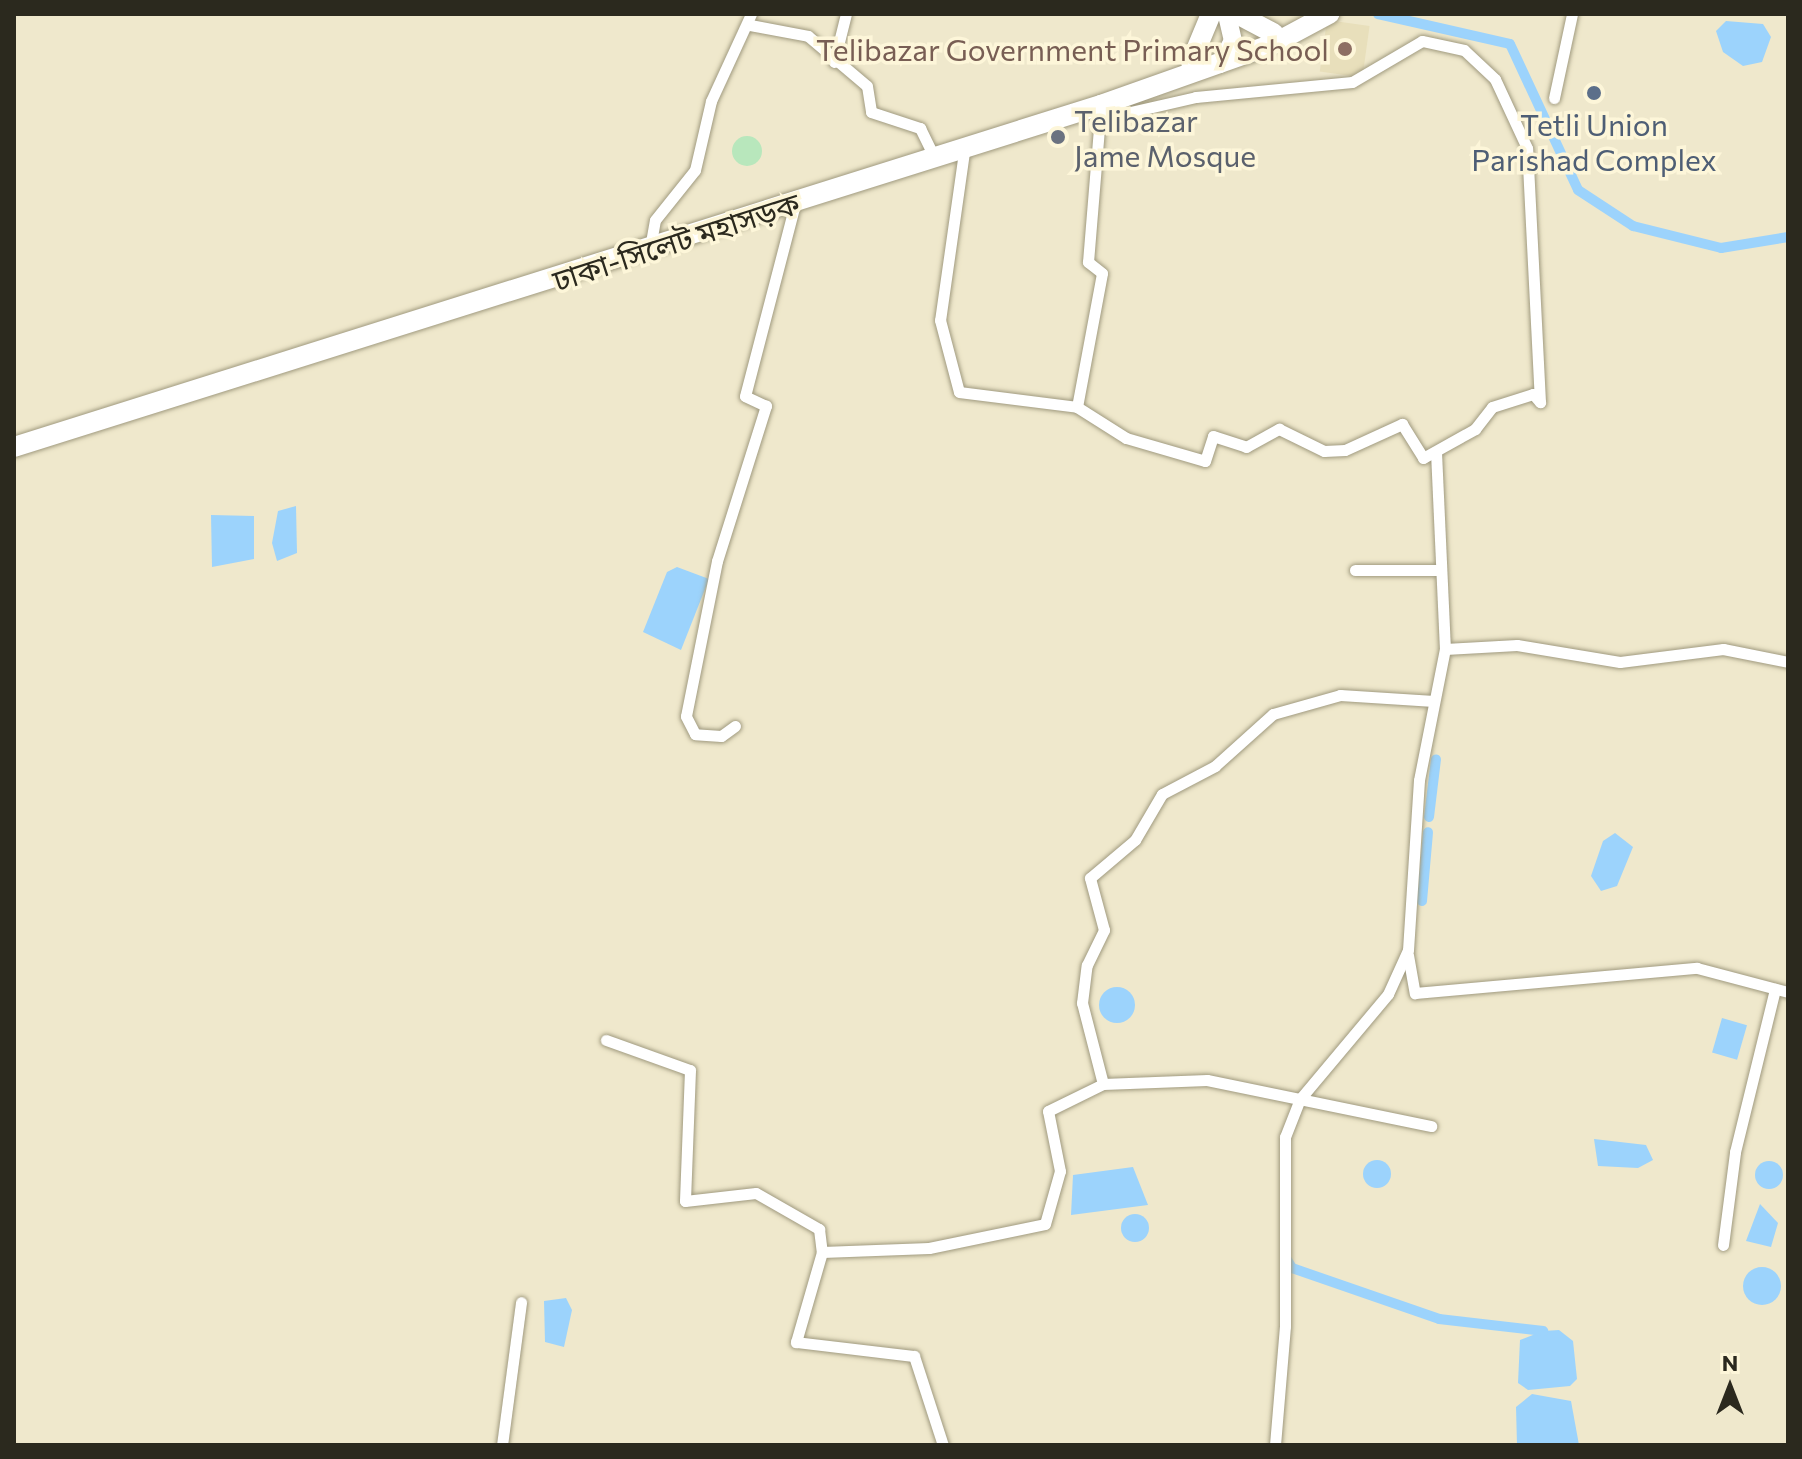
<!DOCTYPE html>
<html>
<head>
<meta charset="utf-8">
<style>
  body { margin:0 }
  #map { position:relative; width:1802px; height:1459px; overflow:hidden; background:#efe8cc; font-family:Commissioner,"Noto Sans Bengali",sans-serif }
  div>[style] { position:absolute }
  .built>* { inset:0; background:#e8dfbb; transform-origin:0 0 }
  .green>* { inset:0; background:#b8e7bc }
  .round { border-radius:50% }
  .water>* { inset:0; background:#9cd3fc; transform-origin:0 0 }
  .canal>* { height:10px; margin:-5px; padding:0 5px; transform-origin:5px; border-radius:5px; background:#9cd3fc }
  .roads { filter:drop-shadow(0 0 2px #a09a7f) drop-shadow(0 0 2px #a09a7f) }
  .street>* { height:11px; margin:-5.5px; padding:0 5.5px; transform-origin:5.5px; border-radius:5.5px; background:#fff }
  .primary>* { height:18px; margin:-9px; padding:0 9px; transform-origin:9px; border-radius:9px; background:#fff }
  .highway>* { height:20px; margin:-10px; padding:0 10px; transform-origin:10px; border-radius:10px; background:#fff }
  .dots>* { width:22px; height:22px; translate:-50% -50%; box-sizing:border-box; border:4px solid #fdf6d9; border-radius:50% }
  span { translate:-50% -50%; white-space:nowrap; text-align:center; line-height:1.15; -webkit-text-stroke:7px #fdf6d9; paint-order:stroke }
  .education-label { font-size:30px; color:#785e54 }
  .right { translate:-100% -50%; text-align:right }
  .worship-label { font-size:30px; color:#5b616d }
  .left { translate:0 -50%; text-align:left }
  .service-label { font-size:30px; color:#4e5e75 }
  .street-label { font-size:30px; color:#2b291e }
  .frame { position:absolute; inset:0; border:16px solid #2b291e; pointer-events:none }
  .north { position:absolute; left:1690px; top:1347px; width:80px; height:80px; -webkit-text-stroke:6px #fdf6d9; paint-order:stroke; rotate:0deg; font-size:22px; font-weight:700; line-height:32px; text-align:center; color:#2b291e }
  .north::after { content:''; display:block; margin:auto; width:28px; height:36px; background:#2b291e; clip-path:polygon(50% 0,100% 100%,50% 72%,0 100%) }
</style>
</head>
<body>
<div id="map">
  <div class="built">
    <div style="left:1327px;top:20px;width:43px;height:52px;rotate:8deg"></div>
  </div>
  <div class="green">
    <div class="round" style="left:732px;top:136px;width:30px;height:30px"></div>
  </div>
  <div class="water">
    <div style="clip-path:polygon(1726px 21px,1763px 24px,1771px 37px,1762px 62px,1743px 66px,1723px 52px,1716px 31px)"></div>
    <div style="clip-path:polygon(296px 506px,297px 553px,277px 561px,272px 543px,278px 511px)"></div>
    <div style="clip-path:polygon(211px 515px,254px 516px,254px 559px,212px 567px)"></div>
    <div style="clip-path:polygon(677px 567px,709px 579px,681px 650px,643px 632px,667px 572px)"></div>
    <div style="clip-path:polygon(1615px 833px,1633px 847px,1617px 886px,1601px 891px,1591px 876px,1603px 841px)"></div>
    <div class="round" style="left:1099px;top:987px;width:36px;height:36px"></div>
    <div style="left:1722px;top:1018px;width:26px;height:36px;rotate:16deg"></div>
    <div style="clip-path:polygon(1594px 1139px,1646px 1145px,1653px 1160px,1638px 1168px,1598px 1166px)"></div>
    <div class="round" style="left:1363px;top:1160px;width:28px;height:28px"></div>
    <div class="round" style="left:1755px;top:1161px;width:28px;height:28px"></div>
    <div style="clip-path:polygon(1133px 1167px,1148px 1205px,1071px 1215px,1073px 1175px)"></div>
    <div style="clip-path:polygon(1760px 1204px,1778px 1223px,1771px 1247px,1746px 1241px)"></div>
    <div class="round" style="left:1121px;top:1214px;width:28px;height:28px"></div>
    <div class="round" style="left:1743px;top:1267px;width:38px;height:38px"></div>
    <div style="clip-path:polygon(566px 1298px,572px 1310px,564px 1347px,545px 1342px,544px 1301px)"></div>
    <div style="clip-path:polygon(1543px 1331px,1559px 1330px,1573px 1341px,1577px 1379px,1570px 1386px,1528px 1390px,1518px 1383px,1520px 1340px)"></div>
    <div style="clip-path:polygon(1532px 1394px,1571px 1401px,1579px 1445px,1517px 1445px,1516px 1407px)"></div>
  </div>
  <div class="canal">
    <div style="left:1378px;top:14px;width:135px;rotate:12.8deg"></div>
    <div style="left:1510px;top:44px;width:161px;rotate:65deg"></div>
    <div style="left:1578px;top:190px;width:66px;rotate:33.2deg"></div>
    <div style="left:1633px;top:226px;width:91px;rotate:14deg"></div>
    <div style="left:1721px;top:248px;width:68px;rotate:-9.3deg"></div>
    <div style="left:1429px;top:817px;width:58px;rotate:-83.1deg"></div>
    <div style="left:1422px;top:901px;width:69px;rotate:-85deg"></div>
    <div style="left:1286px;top:1258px;width:12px;rotate:59deg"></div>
    <div style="left:1292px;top:1268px;width:156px;rotate:19.1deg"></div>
    <div style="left:1439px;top:1319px;width:105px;rotate:6.6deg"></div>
  </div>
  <div class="roads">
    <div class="street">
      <div style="left:750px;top:25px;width:59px;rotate:10.7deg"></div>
      <div style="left:808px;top:36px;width:77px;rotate:40.3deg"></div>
      <div style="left:867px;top:86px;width:26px;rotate:81deg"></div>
      <div style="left:871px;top:112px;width:52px;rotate:18.1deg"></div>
      <div style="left:920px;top:128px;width:30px;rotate:64deg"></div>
      <div style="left:834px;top:62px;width:49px;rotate:-76deg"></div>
      <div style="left:1554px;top:98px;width:86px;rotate:-77.9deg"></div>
      <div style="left:965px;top:145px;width:177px;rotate:98.1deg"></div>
      <div style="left:940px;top:320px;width:74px;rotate:75.2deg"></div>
      <div style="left:959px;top:392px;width:119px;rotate:7.2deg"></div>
      <div style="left:1077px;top:407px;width:58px;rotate:32.3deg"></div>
      <div style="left:1126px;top:438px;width:82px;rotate:16.2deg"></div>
      <div style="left:1205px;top:461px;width:26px;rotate:-72deg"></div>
      <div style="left:1213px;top:436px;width:35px;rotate:18deg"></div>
      <div style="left:1246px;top:447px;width:38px;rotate:-29deg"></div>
      <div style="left:1279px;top:429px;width:50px;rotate:26.1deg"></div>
      <div style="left:1324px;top:451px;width:21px;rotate:-3deg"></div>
      <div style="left:1345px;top:450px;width:63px;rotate:-24.5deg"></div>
      <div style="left:1402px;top:424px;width:40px;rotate:58deg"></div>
      <div style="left:1423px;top:458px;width:60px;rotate:-29.1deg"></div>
      <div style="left:1475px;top:429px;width:28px;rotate:-52deg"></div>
      <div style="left:1492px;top:407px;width:43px;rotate:-17.6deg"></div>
      <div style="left:1533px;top:394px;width:11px;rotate:49deg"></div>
      <div style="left:1540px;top:402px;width:254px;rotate:-92.9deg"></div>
      <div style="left:1527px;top:148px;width:76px;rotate:-114.9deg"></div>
      <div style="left:1495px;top:79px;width:42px;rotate:-136.9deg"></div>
      <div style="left:1464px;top:50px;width:43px;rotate:-167.9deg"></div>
      <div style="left:1422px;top:41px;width:81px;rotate:149.6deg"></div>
      <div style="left:1352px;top:82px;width:157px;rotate:174.5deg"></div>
      <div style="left:1196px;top:97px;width:89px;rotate:167.1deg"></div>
      <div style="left:1109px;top:117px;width:14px;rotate:-124deg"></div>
      <div style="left:650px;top:248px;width:28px;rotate:-80deg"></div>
      <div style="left:655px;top:220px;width:64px;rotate:-51.3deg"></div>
      <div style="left:695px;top:170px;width:71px;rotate:-76.9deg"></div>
      <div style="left:711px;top:101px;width:96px;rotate:-65.3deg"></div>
      <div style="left:1077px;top:407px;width:136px;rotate:-79.4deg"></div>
      <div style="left:1102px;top:273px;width:18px;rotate:-142deg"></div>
      <div style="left:1088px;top:262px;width:158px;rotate:-85.3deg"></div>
      <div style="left:1436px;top:452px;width:197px;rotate:87.4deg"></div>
      <div style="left:1355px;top:570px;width:84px"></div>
      <div style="left:735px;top:726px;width:17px;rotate:144deg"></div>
      <div style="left:721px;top:736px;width:26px;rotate:-176deg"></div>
      <div style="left:695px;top:734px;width:20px;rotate:-117deg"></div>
      <div style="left:686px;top:716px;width:158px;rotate:-78.7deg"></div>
      <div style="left:717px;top:561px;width:163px;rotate:-72.5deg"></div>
      <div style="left:766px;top:406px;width:23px;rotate:-155deg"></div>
      <div style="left:745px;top:396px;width:198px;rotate:-75.4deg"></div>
      <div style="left:1408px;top:955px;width:39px;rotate:80deg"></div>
      <div style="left:1415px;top:993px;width:283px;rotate:-5.1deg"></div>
      <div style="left:1697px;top:968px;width:94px;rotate:14.8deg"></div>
      <div style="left:606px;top:1040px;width:89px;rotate:19.7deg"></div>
      <div style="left:690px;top:1070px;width:131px;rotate:92.2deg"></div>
      <div style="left:685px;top:1201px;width:71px;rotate:-6.4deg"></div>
      <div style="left:756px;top:1193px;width:73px;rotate:29.7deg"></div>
      <div style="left:819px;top:1229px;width:23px;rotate:83deg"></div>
      <div style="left:822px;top:1252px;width:94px;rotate:106.1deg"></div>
      <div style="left:796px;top:1342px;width:119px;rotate:6.8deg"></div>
      <div style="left:914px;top:1356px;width:94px;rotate:72deg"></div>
      <div style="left:1103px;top:1084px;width:84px;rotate:-104.5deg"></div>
      <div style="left:1082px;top:1003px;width:38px;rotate:-83deg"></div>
      <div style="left:1087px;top:965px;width:39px;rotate:-64deg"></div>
      <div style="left:1104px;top:930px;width:54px;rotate:-105.1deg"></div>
      <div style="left:1090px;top:878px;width:59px;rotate:-40.2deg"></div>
      <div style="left:1135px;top:840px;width:53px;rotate:-59.6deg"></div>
      <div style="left:1162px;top:794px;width:60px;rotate:-27.8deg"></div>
      <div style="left:1215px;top:766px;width:78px;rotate:-41.9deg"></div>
      <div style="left:1273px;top:714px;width:70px;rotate:-15.8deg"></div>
      <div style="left:1340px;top:695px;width:94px;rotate:3.7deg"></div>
      <div style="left:1723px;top:1245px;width:94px;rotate:-82.6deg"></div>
      <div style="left:1735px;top:1152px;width:168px;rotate:-76.2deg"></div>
      <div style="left:822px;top:1252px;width:107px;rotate:-2.1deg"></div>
      <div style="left:929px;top:1248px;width:118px;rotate:-11.7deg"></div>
      <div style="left:1045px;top:1224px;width:55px;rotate:-74.2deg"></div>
      <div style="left:1060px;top:1171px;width:61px;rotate:-101.3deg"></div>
      <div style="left:1048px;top:1111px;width:61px;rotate:-26.1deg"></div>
      <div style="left:1103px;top:1084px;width:104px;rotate:-2.2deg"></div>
      <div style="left:1207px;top:1080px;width:229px;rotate:11.6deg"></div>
      <div style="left:502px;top:1445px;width:144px;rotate:-82.4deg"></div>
      <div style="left:1275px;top:1445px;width:119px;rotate:-85.2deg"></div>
      <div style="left:1285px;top:1326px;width:189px;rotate:-90deg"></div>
      <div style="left:1285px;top:1137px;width:41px;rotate:-68.5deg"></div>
      <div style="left:1300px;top:1099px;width:137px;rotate:-50deg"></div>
      <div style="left:1388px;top:994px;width:48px;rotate:-65.6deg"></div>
      <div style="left:1408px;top:950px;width:170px;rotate:-86.3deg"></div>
      <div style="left:1419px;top:780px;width:134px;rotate:-78.8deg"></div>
      <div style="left:1445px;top:649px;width:72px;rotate:-3.2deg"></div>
      <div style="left:1517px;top:645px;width:104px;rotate:9.4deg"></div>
      <div style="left:1620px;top:662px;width:104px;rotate:-7.2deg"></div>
      <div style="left:1723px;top:649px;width:66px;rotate:11.3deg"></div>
    </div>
    <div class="primary">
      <div style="left:1220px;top:64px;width:26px;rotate:-61deg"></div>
      <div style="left:1233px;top:41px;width:28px;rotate:-103deg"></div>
    </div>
    <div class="highway">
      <div style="left:1237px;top:14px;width:41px;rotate:27.8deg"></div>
      <div style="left:1191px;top:62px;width:52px;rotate:-67.4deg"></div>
      <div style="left:14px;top:447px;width:1140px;rotate:-17.47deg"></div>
      <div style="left:1101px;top:105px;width:182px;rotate:-19.5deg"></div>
      <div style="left:1273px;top:44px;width:64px;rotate:-28.2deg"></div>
    </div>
  </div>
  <div class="dots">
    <div style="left:1345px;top:49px;background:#8d6e63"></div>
    <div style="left:1594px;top:93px;background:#5c6f8a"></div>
    <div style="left:1058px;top:137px;background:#6b7280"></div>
  </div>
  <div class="education-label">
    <span class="right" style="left:1329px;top:49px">Telibazar Government Primary School</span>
  </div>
  <div class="worship-label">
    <span class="left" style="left:1074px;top:137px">Telibazar<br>Jame Mosque</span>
  </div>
  <div class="service-label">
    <span style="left:1594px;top:141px">Tetli Union<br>Parishad Complex</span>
  </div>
  <div class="street-label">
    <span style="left:676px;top:241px;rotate:-18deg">ঢাকা-সিলেট মহাসড়ক</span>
  </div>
  <div class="frame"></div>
  <div class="north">N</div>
</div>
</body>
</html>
